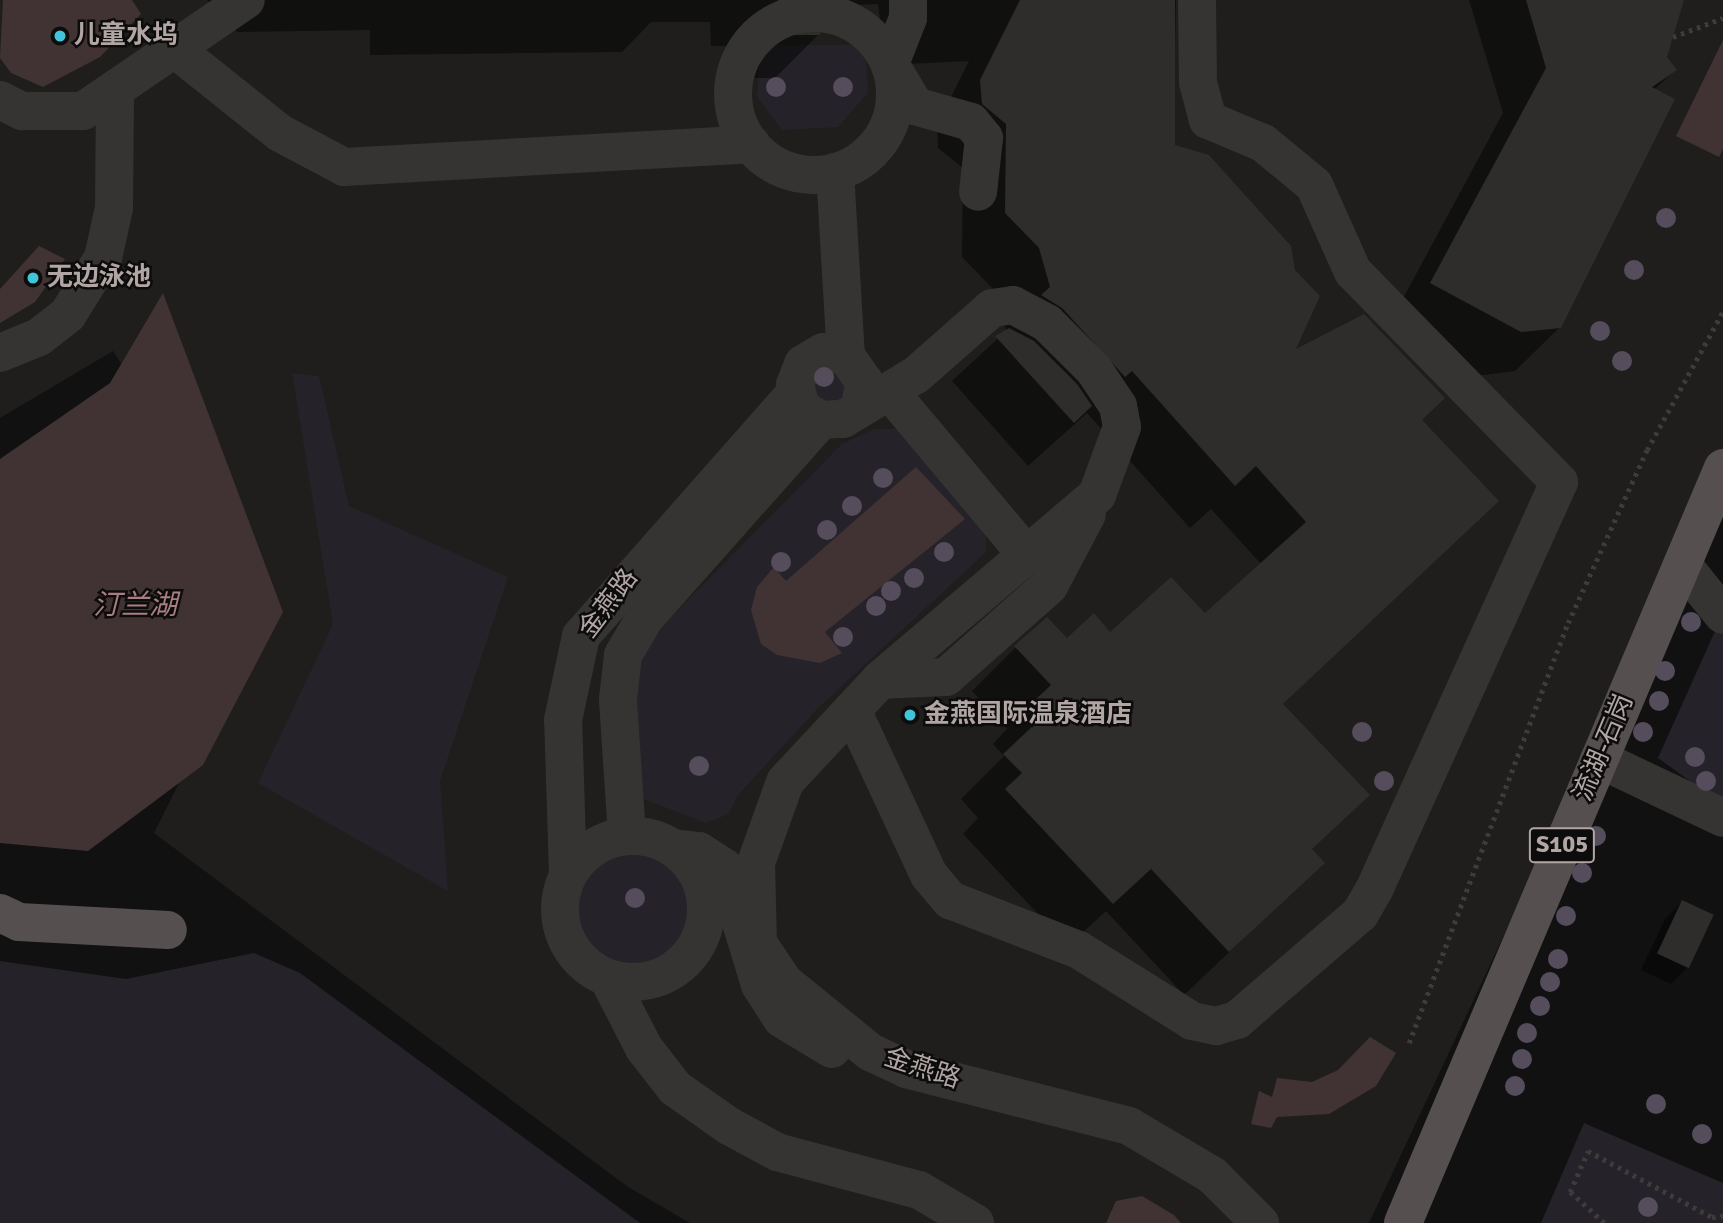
<!DOCTYPE html>
<html>
<head>
<meta charset="utf-8">
<style>
  body { margin:0 }
  #map { position:relative; width:1723px; height:1223px; overflow:hidden; background:#121111; font-family:Signika,"Noto Sans SC",sans-serif }
  div>[style] { position:absolute }
  .built>* { inset:0; background:#1f1e1d }
  .green>* { inset:0; background:#252229 }
  .round { border-radius:50% }
  .water>* { inset:0; background:#413334 }
  .shadow>* { inset:0; background:#0007 }
  .building>* { inset:0; background:#2e2d2c; transform-origin:0 0 }
  .path>* { height:4.5px; margin-top:-2.25px; transform-origin:0; background:repeating-linear-gradient(90deg,#3f3b3a 0 3.5px,transparent 0 8.5px) }
  .minor>* { height:38px; margin:-19px; padding:0 19px; transform-origin:19px; border-radius:19px; background:#363432 }
  .minor>.ring { margin:-19px; padding:0; box-sizing:content-box; background:none; border:38px solid #363432; border-radius:50% }
  .major>* { height:38px; margin:-19px; padding:0 19px; transform-origin:19px; border-radius:19px; background:#55504f }
  .trees>* { width:20px; height:20px; margin:-10px; border-radius:50%; background:#554c5c }
  .dots>* { width:19px; height:19px; translate:-50% -50%; box-sizing:border-box; border:4px solid #0d0c0c; border-radius:50% }
  span { translate:-50% -50%; white-space:nowrap; text-align:center; line-height:1.15; -webkit-text-stroke:5px #0d0c0c; paint-order:stroke }
  .shield-label span { padding:2px 5px; background:#0d0c0c; border:2px solid; border-radius:5px; -webkit-text-stroke-width:0 }
  .shield-label { font-size:24px; color:#b1a6a4; font-weight:700 }
  .poi-label { font-size:26px; color:#b1a6a4; font-weight:700 }
  .left { translate:0 -50%; text-align:left }
  .street-label { font-size:26px; color:#b1a6a4 }
  .water-label { font-size:28px; color:#a87e81; font-style:italic }
</style>
</head>
<body>
<div id="map">
  <div class="built">
    <div style="clip-path:polygon(0 0,1723px 0,1723px 468px,1369px 1223px,690px 1223px,628px 1187px,154px 833px,272px 597px,113px 351px,0 418px)"></div>
  </div>
  <div class="green">
    <div style="clip-path:polygon(761px 45px,865px 45px,868px 93px,838px 127px,782px 130px,757px 97px)"></div>
    <div style="clip-path:polygon(830px 364px,852px 390px,832px 404px,815px 395px,814px 376px)"></div>
    <div style="clip-path:polygon(292px 373px,319px 376px,349px 506px,508px 577px,440px 781px,448px 891px,258px 783px,333px 624px)"></div>
    <div style="clip-path:polygon(875px 429px,903px 429px,986px 532px,986px 552px,818px 708px,737px 796px,729px 814px,706px 823px,641px 798px,629px 709px,639px 662px,666px 622px,842px 444px)"></div>
    <div style="clip-path:polygon(1720px 620px,1723px 624px,1723px 805px,1658px 758px)"></div>
    <div class="round" style="left:572px;top:846px;width:120px;height:120px"></div>
    <div style="clip-path:polygon(254px 953px,300px 973px,640px 1223px,0 1223px,0 961px,126px 979px)"></div>
    <div style="clip-path:polygon(1584px 1123px,1723px 1183px,1723px 1223px,1541px 1223px)"></div>
  </div>
  <div class="water">
    <div style="clip-path:polygon(3px 0,132px 0,141px 14px,100px 57px,43px 87px,11px 73px,0 58px)"></div>
    <div style="clip-path:polygon(1723px 40px,1723px 149px,1719px 157px,1676px 136px)"></div>
    <div style="clip-path:polygon(39px 246px,65px 259px,35px 302px,0 323px,0 289px)"></div>
    <div style="clip-path:polygon(163px 293px,283px 612px,203px 765px,88px 851px,0 843px,0 459px,110px 383px)"></div>
    <div style="clip-path:polygon(916px 467px,965px 519px,825px 632px,842px 653px,820px 663px,777px 655px,761px 644px,751px 610px,757px 587px,774px 567px,786px 581px)"></div>
    <div style="clip-path:polygon(1370px 1037px,1396px 1053px,1376px 1086px,1329px 1114px,1277px 1117px,1271px 1128px,1251px 1124px,1259px 1091px,1272px 1097px,1277px 1078px,1312px 1082px,1338px 1070px)"></div>
    <div style="clip-path:polygon(1142px 1196px,1174px 1215px,1181px 1223px,1106px 1223px,1116px 1201px)"></div>
  </div>
  <div class="shadow">
    <div style="clip-path:polygon(207px 0,1176px 0,1173px 146px,1293px 353px,1420px 420px,1497px 501px,1282px 705px,1367px 795px,1311px 850px,1323px 863px,1184px 995px,1106px 911px,1068px 946px,963px 834px,978px 818px,961px 799px,1004px 756px,993px 744px,1007px 729px,972px 691px,1016px 647px,1205px 616px,1262px 565px,1211px 509px,1190px 528px,1087px 413px,1028px 466px,952px 381px,1006px 331px,996px 292px,962px 257px,963px 168px,938px 148px,937px 125px,969px 61px,886px 65px,878px 4px,827px 6px,818px 14px,819px 34px,775px 78px,735px 78px,735px 46px,711px 46px,710px 22px,651px 22px,622px 52px,370px 55px,370px 30px,237px 32px)"></div>
    <div style="clip-path:polygon(1469px 0,1682px 0,1665px 57px,1675px 70px,1654px 90px,1560px 327px,1515px 371px,1476px 376px,1387px 328px,1503px 113px)"></div>
    <div style="clip-path:polygon(1682px 902px,1688px 967px,1671px 984px,1641px 970px,1665px 919px)"></div>
  </div>
  <div class="building">
    <div style="left:778px;top:0;width:42px;height:35px"></div>
    <div style="clip-path:polygon(1020px 0,1175px 0,1175px 145px,1209px 155px,1291px 246px,1295px 270px,1320px 296px,1296px 349px,1364px 314px,1445px 398px,1422px 420px,1499px 501px,1283px 704px,1370px 795px,1312px 849px,1325px 863px,1229px 952px,1151px 869px,1113px 904px,1005px 789px,1022px 773px,1003px 754px,1048px 712px,1036px 699px,1051px 685px,1014px 646px,1047px 617px,1067px 638px,1094px 613px,1110px 632px,1171px 577px,1205px 613px,1306px 522px,1256px 466px,1235px 486px,1132px 371px,1125px 377px,1062px 308px,1041px 295px,1050px 287px,1039px 248px,1005px 213px,1006px 124px,982px 104px,980px 80px)"></div>
    <div style="clip-path:polygon(1526px 0,1684px 0,1667px 57px,1677px 70px,1652px 87px,1675px 99px,1561px 328px,1521px 332px,1430px 283px,1546px 68px)"></div>
    <div style="clip-path:polygon(1009px 328px,1034px 341px,1077px 384px,1092px 406px,1074px 423px,995px 336px)"></div>
    <div style="left:1682px;top:900px;width:35px;height:59px;rotate:25deg"></div>
  </div>
  <div class="path">
    <div style="left:1673px;top:37px;width:53px;rotate:-20.8deg"></div>
    <div style="left:1409px;top:1043px;width:449px;rotate:-69.3deg"></div>
    <div style="left:1568px;top:623px;width:190px;rotate:-65.5deg"></div>
    <div style="left:1647px;top:450px;width:158px;rotate:-61.3deg"></div>
    <div style="left:1604px;top:1223px;width:46px;rotate:-137.6deg"></div>
    <div style="left:1570px;top:1192px;width:45px;rotate:-66.3deg"></div>
    <div style="left:1588px;top:1151px;width:140px;rotate:28deg"></div>
    <div style="left:1712px;top:1217px;width:11px;rotate:-5deg"></div>
  </div>
  <div class="minor">
    <div style="left:908px;top:0;width:18px;rotate:90deg"></div>
    <div style="left:908px;top:18px;width:49px;rotate:111.4deg"></div>
    <div style="left:890px;top:64px;width:49px;rotate:59.2deg"></div>
    <div style="left:915px;top:106px;width:58px;rotate:15.9deg"></div>
    <div style="left:971px;top:122px;width:21px;rotate:51deg"></div>
    <div style="left:984px;top:138px;width:54px;rotate:96.3deg"></div>
    <div class="ring" style="left:733px;top:13px;width:124px;height:124px"></div>
    <div style="left:176px;top:50px;width:133px;rotate:38.6deg"></div>
    <div style="left:280px;top:133px;width:72px;rotate:28deg"></div>
    <div style="left:344px;top:167px;width:408px;rotate:-3.2deg"></div>
    <div style="left:0;top:100px;width:25px;rotate:27deg"></div>
    <div style="left:22px;top:111px;width:61px"></div>
    <div style="left:83px;top:111px;width:197px;rotate:-34.3deg"></div>
    <div style="left:835px;top:172px;width:184px;rotate:86.6deg"></div>
    <div style="left:0;top:353px;width:42px;rotate:-22.3deg"></div>
    <div style="left:39px;top:337px;width:37px;rotate:-38deg"></div>
    <div style="left:68px;top:314px;width:66px;rotate:-58deg"></div>
    <div style="left:103px;top:258px;width:51px;rotate:-77.6deg"></div>
    <div style="left:114px;top:208px;width:115px;rotate:-89.5deg"></div>
    <div style="left:890px;top:392px;width:213px;rotate:50deg"></div>
    <div style="left:860px;top:404px;width:22px;rotate:-77deg"></div>
    <div style="left:865px;top:383px;width:33px;rotate:-125deg"></div>
    <div style="left:846px;top:356px;width:23px;rotate:-170deg"></div>
    <div style="left:823px;top:352px;width:23px;rotate:149deg"></div>
    <div style="left:803px;top:364px;width:22px;rotate:111deg"></div>
    <div style="left:795px;top:385px;width:24px;rotate:75deg"></div>
    <div style="left:801px;top:408px;width:23px;rotate:31deg"></div>
    <div style="left:821px;top:420px;width:22px;rotate:-3deg"></div>
    <div style="left:843px;top:419px;width:85px;rotate:-31.1deg"></div>
    <div style="left:916px;top:375px;width:101px;rotate:-41.4deg"></div>
    <div style="left:992px;top:308px;width:21px;rotate:-8deg"></div>
    <div style="left:1013px;top:305px;width:38px;rotate:28deg"></div>
    <div style="left:1047px;top:323px;width:66px;rotate:45deg"></div>
    <div style="left:1094px;top:370px;width:43px;rotate:56.3deg"></div>
    <div style="left:1118px;top:406px;width:21px;rotate:79deg"></div>
    <div style="left:1122px;top:427px;width:72px;rotate:110.2deg"></div>
    <div style="left:1097px;top:495px;width:285px;rotate:139.6deg"></div>
    <div style="left:880px;top:680px;width:139px;rotate:133deg"></div>
    <div style="left:785px;top:782px;width:86px;rotate:109.7deg"></div>
    <div style="left:756px;top:863px;width:80px;rotate:88.6deg"></div>
    <div style="left:758px;top:943px;width:47px;rotate:56.3deg"></div>
    <div style="left:784px;top:982px;width:111px;rotate:39.1deg"></div>
    <div style="left:870px;top:1052px;width:40px;rotate:25deg"></div>
    <div style="left:906px;top:1069px;width:230px;rotate:14.3deg"></div>
    <div style="left:1129px;top:1126px;width:96px;rotate:30.6deg"></div>
    <div style="left:1212px;top:1175px;width:68px;rotate:45deg"></div>
    <div style="left:1682px;top:564px;width:65px;rotate:51.2deg"></div>
    <div style="left:880px;top:680px;width:66px;rotate:-2.6deg"></div>
    <div style="left:946px;top:677px;width:137px;rotate:-41.5deg"></div>
    <div style="left:1049px;top:586px;width:81px;rotate:-62.2deg"></div>
    <div style="left:852px;top:710px;width:182px;rotate:65deg"></div>
    <div style="left:929px;top:875px;width:33px;rotate:50deg"></div>
    <div style="left:950px;top:900px;width:138px;rotate:21.2deg"></div>
    <div style="left:1079px;top:950px;width:133px;rotate:32.1deg"></div>
    <div style="left:1192px;top:1021px;width:25px;rotate:12deg"></div>
    <div style="left:1216px;top:1026px;width:22px;rotate:-16deg"></div>
    <div style="left:1237px;top:1020px;width:162px;rotate:-40.8deg"></div>
    <div style="left:1360px;top:914px;width:28px;rotate:-60deg"></div>
    <div style="left:1374px;top:890px;width:448px;rotate:-65.6deg"></div>
    <div style="left:1559px;top:482px;width:294px;rotate:-134.4deg"></div>
    <div style="left:1353px;top:272px;width:95px;rotate:-114.1deg"></div>
    <div style="left:1314px;top:185px;width:66px;rotate:-140.5deg"></div>
    <div style="left:1263px;top:143px;width:60px;rotate:-157.3deg"></div>
    <div style="left:1208px;top:120px;width:39px;rotate:-105deg"></div>
    <div style="left:1198px;top:82px;width:82px;rotate:-90.7deg"></div>
    <div style="left:1599px;top:759px;width:137px;rotate:25.4deg"></div>
    <div style="left:627px;top:836px;width:137px;rotate:-93.8deg"></div>
    <div style="left:618px;top:699px;width:44px;rotate:-83.5deg"></div>
    <div style="left:623px;top:655px;width:43px;rotate:-59.3deg"></div>
    <div style="left:645px;top:618px;width:265px;rotate:-48.4deg"></div>
    <div class="ring" style="left:560px;top:836px;width:108px;height:108px"></div>
    <div style="left:673px;top:848px;width:26px;rotate:7deg"></div>
    <div style="left:699px;top:851px;width:30px;rotate:33deg"></div>
    <div style="left:724px;top:867px;width:123px;rotate:73deg"></div>
    <div style="left:760px;top:985px;width:40px;rotate:57.1deg"></div>
    <div style="left:782px;top:1019px;width:58px;rotate:31deg"></div>
    <div style="left:568px;top:875px;width:155px;rotate:-91.8deg"></div>
    <div style="left:563px;top:720px;width:86px;rotate:-77.9deg"></div>
    <div style="left:581px;top:636px;width:325px;rotate:-48.6deg"></div>
    <div style="left:608px;top:978px;width:79px;rotate:62.8deg"></div>
    <div style="left:644px;top:1048px;width:51px;rotate:52.2deg"></div>
    <div style="left:675px;top:1088px;width:66px;rotate:35.1deg"></div>
    <div style="left:729px;top:1126px;width:55px;rotate:28.4deg"></div>
    <div style="left:777px;top:1152px;width:147px;rotate:15deg"></div>
    <div style="left:919px;top:1190px;width:65px;rotate:30.5deg"></div>
  </div>
  <div class="major">
    <div style="left:0;top:913px;width:21px;rotate:25deg"></div>
    <div style="left:19px;top:922px;width:149px;rotate:3.1deg"></div>
    <div style="left:1403px;top:1223px;width:820px;rotate:-67.03deg"></div>
  </div>
  <div class="trees">
    <div style="left:776px;top:87px"></div>
    <div style="left:843px;top:87px"></div>
    <div style="left:1666px;top:218px"></div>
    <div style="left:1634px;top:270px"></div>
    <div style="left:1600px;top:331px"></div>
    <div style="left:1622px;top:361px"></div>
    <div style="left:824px;top:377px"></div>
    <div style="left:883px;top:478px"></div>
    <div style="left:852px;top:506px"></div>
    <div style="left:827px;top:530px"></div>
    <div style="left:944px;top:552px"></div>
    <div style="left:781px;top:562px"></div>
    <div style="left:914px;top:578px"></div>
    <div style="left:891px;top:591px"></div>
    <div style="left:876px;top:606px"></div>
    <div style="left:1691px;top:622px"></div>
    <div style="left:843px;top:637px"></div>
    <div style="left:1665px;top:671px"></div>
    <div style="left:1659px;top:701px"></div>
    <div style="left:1362px;top:732px"></div>
    <div style="left:1643px;top:732px"></div>
    <div style="left:1695px;top:757px"></div>
    <div style="left:699px;top:766px"></div>
    <div style="left:1384px;top:781px"></div>
    <div style="left:1706px;top:781px"></div>
    <div style="left:1596px;top:836px"></div>
    <div style="left:1582px;top:873px"></div>
    <div style="left:635px;top:898px"></div>
    <div style="left:1566px;top:916px"></div>
    <div style="left:1558px;top:959px"></div>
    <div style="left:1550px;top:982px"></div>
    <div style="left:1540px;top:1006px"></div>
    <div style="left:1527px;top:1033px"></div>
    <div style="left:1522px;top:1059px"></div>
    <div style="left:1515px;top:1086px"></div>
    <div style="left:1656px;top:1104px"></div>
    <div style="left:1702px;top:1134px"></div>
    <div style="left:1648px;top:1207px"></div>
  </div>
  <div class="dots">
    <div style="left:60px;top:36px;background:#41c4da"></div>
    <div style="left:33px;top:278px;background:#41c4da"></div>
    <div style="left:910px;top:715px;background:#41c4da"></div>
  </div>
  <div class="shield-label">
    <span style="left:1562px;top:845px">S105</span>
  </div>
  <div class="poi-label">
    <span class="left" style="left:74px;top:36px">儿童水坞</span>
    <span class="left" style="left:47px;top:278px">无边泳池</span>
    <span class="left" style="left:924px;top:715px">金燕国际温泉酒店</span>
  </div>
  <div class="street-label">
    <span style="left:609px;top:604px;rotate:-53deg">金燕路</span>
    <span style="left:1604px;top:748px;rotate:-67deg">流湖-石岗</span>
    <span style="left:922px;top:1069px;rotate:18deg">金燕路</span>
  </div>
  <div class="water-label">
    <span style="left:135px;top:605px">汀兰湖</span>
  </div>
</div>
</body>
</html>
